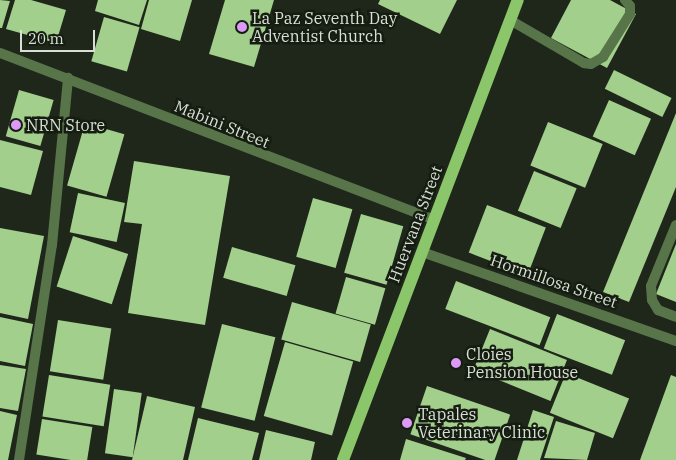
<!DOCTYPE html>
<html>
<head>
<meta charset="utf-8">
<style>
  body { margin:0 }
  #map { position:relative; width:676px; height:460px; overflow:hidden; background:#1f271b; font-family:"IBM Plex Serif",serif }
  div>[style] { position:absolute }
  .building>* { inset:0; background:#a3cf8d; transform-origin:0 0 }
  .lane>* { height:10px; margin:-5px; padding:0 5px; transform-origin:5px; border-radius:5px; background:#58754a }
  .street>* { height:10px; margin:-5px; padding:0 5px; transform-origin:5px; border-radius:5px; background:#58754a }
  .primary>* { height:12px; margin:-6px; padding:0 6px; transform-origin:6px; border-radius:6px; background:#8bc66b }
  .dots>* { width:14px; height:14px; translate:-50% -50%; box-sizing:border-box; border:2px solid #151d11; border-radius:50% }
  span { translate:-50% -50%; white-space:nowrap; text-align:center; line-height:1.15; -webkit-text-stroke:5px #151d11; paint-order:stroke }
  .poi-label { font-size:16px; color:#d9dfd7 }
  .left { translate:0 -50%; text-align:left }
  .street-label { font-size:16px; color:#d9dfd7 }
  .scale { position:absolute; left:20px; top:30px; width:75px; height:22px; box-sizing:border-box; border:2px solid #d9dfd7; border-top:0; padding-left:6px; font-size:15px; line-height:18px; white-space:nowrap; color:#d9dfd7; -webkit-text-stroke:4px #151d11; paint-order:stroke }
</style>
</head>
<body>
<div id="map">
  <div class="building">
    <div style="clip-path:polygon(0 0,10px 1px,2px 28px,0 28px)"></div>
    <div style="clip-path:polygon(15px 0,31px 0,66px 10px,56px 43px,6px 29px)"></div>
    <div style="clip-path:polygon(98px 0,147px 0,139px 25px,95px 11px)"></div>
    <div style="clip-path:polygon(149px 0,192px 0,180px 41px,141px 29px)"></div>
    <div style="clip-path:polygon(225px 0,274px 0,254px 67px,209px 54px)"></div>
    <div style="clip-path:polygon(380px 0,457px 0,440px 34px,378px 4px)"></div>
    <div style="clip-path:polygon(571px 0,610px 0,636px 14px,607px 68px,551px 38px)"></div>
    <div style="left:104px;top:17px;width:37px;height:46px;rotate:16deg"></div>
    <div style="left:614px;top:70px;width:64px;height:21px;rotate:26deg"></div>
    <div style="left:19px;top:90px;width:36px;height:48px;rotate:16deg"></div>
    <div style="left:609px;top:100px;width:46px;height:40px;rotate:24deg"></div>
    <div style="clip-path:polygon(676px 113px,676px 187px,629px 302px,603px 292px)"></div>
    <div style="left:548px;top:122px;width:59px;height:47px;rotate:22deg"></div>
    <div style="left:85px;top:123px;width:41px;height:65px;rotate:16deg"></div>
    <div style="clip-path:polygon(0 140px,43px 151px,31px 195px,0 187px)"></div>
    <div style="clip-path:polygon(134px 161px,230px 176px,205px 325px,128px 313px,142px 224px,124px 222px)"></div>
    <div style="left:534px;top:171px;width:46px;height:43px;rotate:22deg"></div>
    <div style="left:78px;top:193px;width:48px;height:40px;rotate:12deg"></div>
    <div style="left:313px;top:198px;width:41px;height:61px;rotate:16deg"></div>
    <div style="left:487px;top:205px;width:63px;height:51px;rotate:21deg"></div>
    <div style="left:361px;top:214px;width:44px;height:61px;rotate:16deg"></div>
    <div style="clip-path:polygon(0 228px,44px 236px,28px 319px,0 313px)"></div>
    <div style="left:73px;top:236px;width:58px;height:53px;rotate:18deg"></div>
    <div style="clip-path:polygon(676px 244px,676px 302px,656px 294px)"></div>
    <div style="left:232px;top:247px;width:66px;height:32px;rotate:16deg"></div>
    <div style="left:346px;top:277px;width:41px;height:38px;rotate:16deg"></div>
    <div style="left:456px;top:281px;width:101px;height:30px;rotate:21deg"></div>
    <div style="left:292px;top:302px;width:82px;height:39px;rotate:16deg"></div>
    <div style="left:557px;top:314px;width:73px;height:37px;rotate:21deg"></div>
    <div style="clip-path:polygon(0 317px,33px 324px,25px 366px,0 361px)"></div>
    <div style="left:58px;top:320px;width:54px;height:52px;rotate:9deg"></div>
    <div style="left:222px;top:324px;width:55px;height:86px;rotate:14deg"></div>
    <div style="left:490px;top:329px;width:83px;height:44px;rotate:22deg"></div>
    <div style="left:285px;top:342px;width:71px;height:77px;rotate:16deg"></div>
    <div style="clip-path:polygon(0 365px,26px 369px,18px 411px,0 408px)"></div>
    <div style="left:566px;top:373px;width:68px;height:43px;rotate:22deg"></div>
    <div style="left:49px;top:375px;width:62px;height:42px;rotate:9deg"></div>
    <div style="clip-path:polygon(671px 375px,676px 377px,676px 460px,640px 460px)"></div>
    <div style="left:427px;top:386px;width:88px;height:51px;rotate:19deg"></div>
    <div style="left:114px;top:389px;width:28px;height:65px;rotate:8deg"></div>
    <div style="clip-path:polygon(147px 396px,195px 407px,183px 460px,132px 460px)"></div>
    <div style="clip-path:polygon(533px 410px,554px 417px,540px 460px,517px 460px)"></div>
    <div style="clip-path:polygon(0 411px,17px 415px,8px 460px,0 460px)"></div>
    <div style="clip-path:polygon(198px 418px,259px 433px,252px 460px,188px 460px)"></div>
    <div style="left:42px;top:419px;width:51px;height:36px;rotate:9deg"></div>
    <div style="clip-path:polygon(556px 421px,595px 433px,587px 460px,544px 458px)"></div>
    <div style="clip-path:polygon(266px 430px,315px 442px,311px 460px,259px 460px)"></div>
    <div style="clip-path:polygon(406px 439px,466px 458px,465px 460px,400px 460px)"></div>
  </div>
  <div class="lane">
    <div style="left:510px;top:20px;width:86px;rotate:30.2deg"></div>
    <div style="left:584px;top:63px;width:7px;rotate:8deg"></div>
    <div style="left:591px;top:64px;width:14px;rotate:-30deg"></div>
    <div style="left:603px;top:57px;width:51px;rotate:-57.9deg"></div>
    <div style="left:630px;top:14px;width:8px;rotate:-90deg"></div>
    <div style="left:630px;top:6px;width:8px;rotate:-130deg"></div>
    <div style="left:676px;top:225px;width:66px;rotate:112.3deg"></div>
    <div style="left:651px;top:286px;width:14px;rotate:86deg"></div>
    <div style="left:652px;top:300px;width:12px;rotate:59deg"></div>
    <div style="left:658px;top:310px;width:19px;rotate:21deg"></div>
  </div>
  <div class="street">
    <div style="left:0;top:53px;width:465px;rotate:21deg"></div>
    <div style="left:422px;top:252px;width:269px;rotate:19.3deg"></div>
    <div style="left:19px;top:460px;width:218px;rotate:-81.3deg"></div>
    <div style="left:52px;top:245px;width:168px;rotate:-84.5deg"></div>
  </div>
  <div class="primary">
    <div style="left:343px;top:460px;width:492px;rotate:-69.2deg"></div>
  </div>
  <div class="dots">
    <div style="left:242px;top:27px;background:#db9af6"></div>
    <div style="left:16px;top:125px;background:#db9af6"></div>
    <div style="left:456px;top:363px;background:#db9af6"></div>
    <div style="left:407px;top:423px;background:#db9af6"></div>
  </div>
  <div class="poi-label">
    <span class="left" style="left:252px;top:27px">La Paz Seventh Day<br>Adventist Church</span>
    <span class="left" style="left:26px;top:125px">NRN Store</span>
    <span class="left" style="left:466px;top:363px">Cloies<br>Pension House</span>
    <span class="left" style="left:418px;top:423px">Tapales<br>Veterinary Clinic</span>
  </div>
  <div class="street-label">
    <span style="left:222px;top:124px;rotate:22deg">Mabini Street</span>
    <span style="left:415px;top:224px;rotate:-69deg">Huervana Street</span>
    <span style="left:554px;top:281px;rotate:19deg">Hormillosa Street</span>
  </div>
  <div class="scale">20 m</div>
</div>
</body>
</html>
